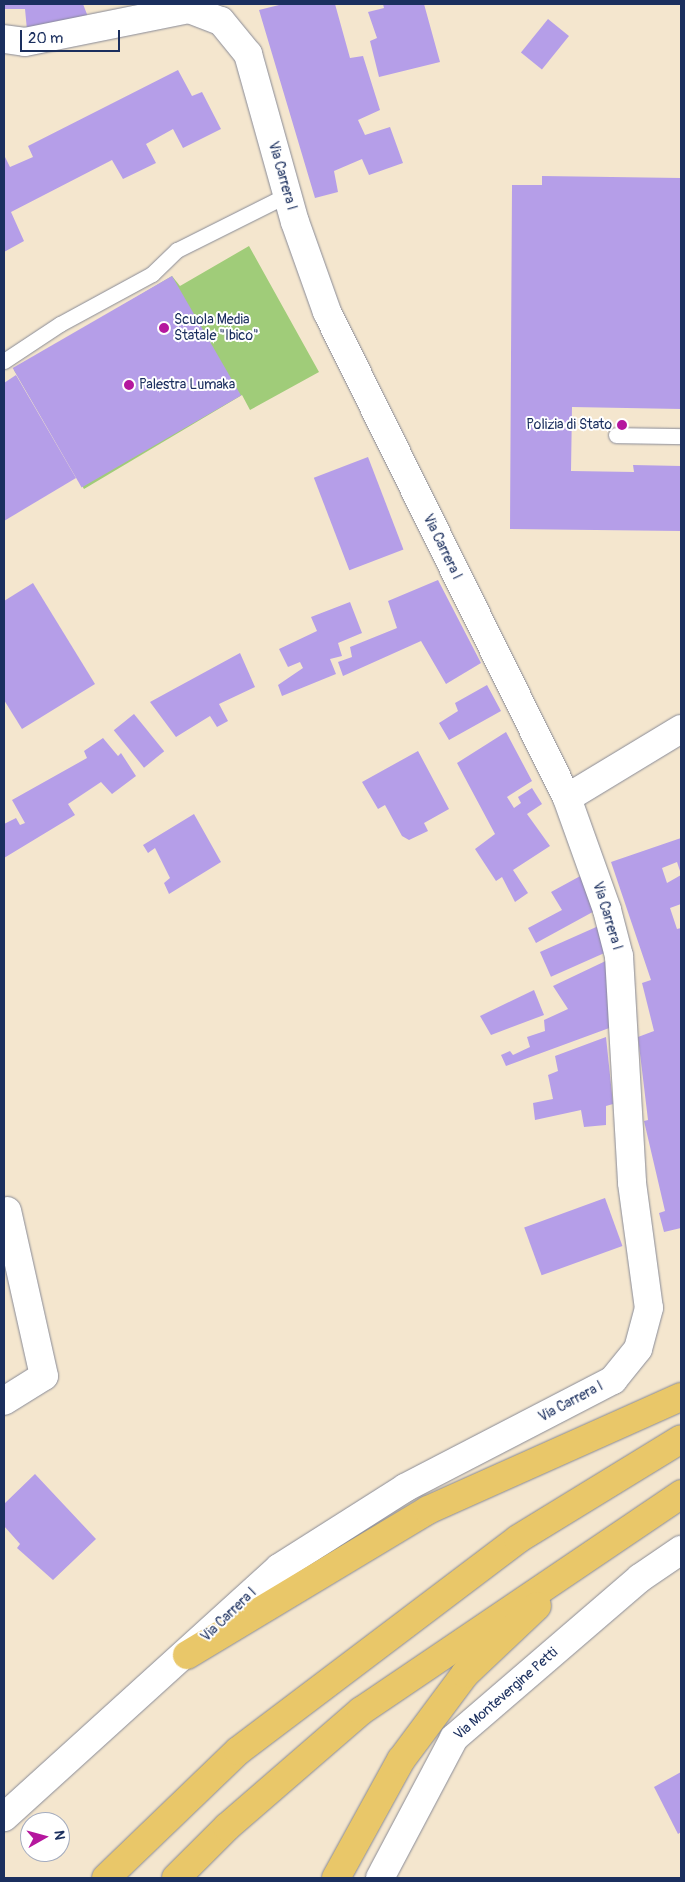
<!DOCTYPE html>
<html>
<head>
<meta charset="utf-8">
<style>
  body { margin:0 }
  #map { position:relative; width:685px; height:1882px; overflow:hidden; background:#f4e6ce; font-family:Pangolin,sans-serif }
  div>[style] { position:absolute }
  .green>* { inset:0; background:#a0cc79 }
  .building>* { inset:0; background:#b59ee8; transform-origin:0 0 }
  .roads { filter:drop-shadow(0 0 1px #888a96) drop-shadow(0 0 1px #888a96) }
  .lane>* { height:15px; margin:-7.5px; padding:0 7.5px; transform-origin:7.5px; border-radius:7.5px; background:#fff }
  .street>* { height:28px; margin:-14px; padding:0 14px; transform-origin:14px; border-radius:14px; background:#fff }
  .highway>* { height:28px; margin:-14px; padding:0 14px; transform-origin:14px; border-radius:14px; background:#e9c769 }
  .dots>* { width:14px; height:14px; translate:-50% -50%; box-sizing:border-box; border:2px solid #fff; border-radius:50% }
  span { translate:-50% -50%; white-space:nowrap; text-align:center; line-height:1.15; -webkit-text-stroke:4px #fff; paint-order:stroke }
  .street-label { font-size:14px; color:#1b2f5e }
  .poi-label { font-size:14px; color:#1b2f5e }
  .left { translate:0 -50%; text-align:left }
  .right { translate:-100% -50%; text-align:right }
  .frame { position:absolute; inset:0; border:5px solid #1b2f5e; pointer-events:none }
  .north { position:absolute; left:20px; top:1812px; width:50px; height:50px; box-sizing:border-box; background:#fff; border:1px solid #a4acbf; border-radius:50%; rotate:83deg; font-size:14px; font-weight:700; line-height:20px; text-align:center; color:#1b2f5e }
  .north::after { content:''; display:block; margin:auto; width:18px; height:22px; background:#b5179e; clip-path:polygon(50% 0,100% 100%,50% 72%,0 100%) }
  .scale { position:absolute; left:20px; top:30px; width:100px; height:22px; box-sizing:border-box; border:2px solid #1b2f5e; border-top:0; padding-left:6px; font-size:15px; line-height:18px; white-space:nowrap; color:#1b2f5e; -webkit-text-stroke:4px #fff; paint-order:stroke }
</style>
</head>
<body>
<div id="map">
  <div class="green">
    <div style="clip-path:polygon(249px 246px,319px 372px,250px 410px,242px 395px,84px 489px,14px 370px,172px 276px,180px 286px)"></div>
  </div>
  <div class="building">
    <div style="clip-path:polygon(4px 4px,83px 4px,90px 22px,27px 30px,25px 9px,4px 9px)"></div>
    <div style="clip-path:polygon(283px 4px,335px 4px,350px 58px,363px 56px,380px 110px,358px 120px,365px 135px,390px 127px,403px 163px,369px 175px,362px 159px,334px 171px,338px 192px,315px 198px,259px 10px)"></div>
    <div style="clip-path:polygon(383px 4px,424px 4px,440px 62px,379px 77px,370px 41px,377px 38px,368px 12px,384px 8px)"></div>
    <div style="left:548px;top:19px;width:27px;height:43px;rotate:39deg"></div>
    <div style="clip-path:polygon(178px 70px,192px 96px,202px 92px,221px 129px,183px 148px,173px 129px,146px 144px,156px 163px,123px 179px,112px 160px,11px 212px,24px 241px,4px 252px,4px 155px,10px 167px,33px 157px,28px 146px)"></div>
    <div style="clip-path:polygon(542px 176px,681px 178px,681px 409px,572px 407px,571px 471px,634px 472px,633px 465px,681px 466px,681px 531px,510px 529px,512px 185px,542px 185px)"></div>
    <div style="left:172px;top:276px;width:138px;height:184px;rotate:60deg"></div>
    <div style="clip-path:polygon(16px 375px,76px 478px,4px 521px,4px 383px)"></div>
    <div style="left:368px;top:457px;width:99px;height:58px;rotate:69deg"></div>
    <div style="clip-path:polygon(438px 580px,481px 663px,446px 684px,421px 641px,343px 676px,338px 662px,352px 657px,350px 647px,397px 628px,388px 601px)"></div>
    <div style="clip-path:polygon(33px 583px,95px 684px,22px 729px,4px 700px,4px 601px)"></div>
    <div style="clip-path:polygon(350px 602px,362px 633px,338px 643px,342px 656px,330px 659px,336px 674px,282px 696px,278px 685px,303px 668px,300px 662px,288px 667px,279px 649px,317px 631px,311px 617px)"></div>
    <div style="clip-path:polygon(240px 653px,255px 687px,219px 704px,228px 721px,217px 727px,210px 716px,176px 737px,150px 702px)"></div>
    <div style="clip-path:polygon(487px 685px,501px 711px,449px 740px,439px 723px,458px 711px,455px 703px)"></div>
    <div style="left:134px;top:714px;width:48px;height:26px;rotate:51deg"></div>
    <div style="clip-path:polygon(506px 732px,532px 781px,507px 797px,514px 808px,521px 803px,518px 797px,532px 788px,542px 804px,527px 814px,550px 846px,513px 870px,528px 893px,515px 902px,502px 877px,496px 881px,475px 849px,495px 834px,457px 763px)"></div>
    <div style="clip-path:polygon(103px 738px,118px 756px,121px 753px,136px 776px,112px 794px,101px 782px,68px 804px,75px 815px,4px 858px,4px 824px,16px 818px,20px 825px,25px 823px,12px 800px,87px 758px,84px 751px)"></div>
    <div style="clip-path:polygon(418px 751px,449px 809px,424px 823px,428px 831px,409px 840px,402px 836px,385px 805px,378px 809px,362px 782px)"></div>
    <div style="clip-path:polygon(194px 814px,221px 862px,169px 894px,164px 883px,170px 878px,155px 848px,148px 853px,143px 845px)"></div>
    <div style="clip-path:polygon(681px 838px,681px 874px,677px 862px,662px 868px,667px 883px,681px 875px,681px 904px,670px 908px,677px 929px,681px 928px,681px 1228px,664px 1232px,659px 1213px,665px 1211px,644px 1121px,648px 1120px,638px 1037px,654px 1031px,642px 983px,651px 980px,611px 862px)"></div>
    <div style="clip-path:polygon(584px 874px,600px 908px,536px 943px,528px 928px,562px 910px,551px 892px)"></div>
    <div style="left:603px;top:924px;width:27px;height:69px;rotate:66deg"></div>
    <div style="clip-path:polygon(614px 957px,612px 1027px,506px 1066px,501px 1055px,510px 1051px,513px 1055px,530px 1047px,527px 1037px,545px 1031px,544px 1020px,568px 1009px,553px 986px)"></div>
    <div style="clip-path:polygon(534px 990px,544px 1015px,491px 1035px,480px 1016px)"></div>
    <div style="clip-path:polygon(606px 1037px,613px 1104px,606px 1106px,606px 1125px,584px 1127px,581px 1110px,535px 1120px,533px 1103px,553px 1099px,548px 1075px,558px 1071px,555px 1056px)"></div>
    <div style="left:605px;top:1198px;width:51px;height:86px;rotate:70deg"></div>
    <div style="clip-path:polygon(35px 1474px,96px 1539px,53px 1580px,17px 1548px,20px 1544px,4px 1526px,4px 1504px)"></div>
    <div style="clip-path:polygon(681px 1772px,681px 1832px,678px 1834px,654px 1787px)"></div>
  </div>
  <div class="roads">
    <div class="lane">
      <div style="left:4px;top:361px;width:67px;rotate:-33.5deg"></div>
      <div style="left:60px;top:324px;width:105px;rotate:-28.5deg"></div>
      <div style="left:152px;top:274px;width:35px;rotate:-44deg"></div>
      <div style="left:177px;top:250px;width:112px;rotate:-26.6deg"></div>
      <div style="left:616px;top:435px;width:65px;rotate:0.9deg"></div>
    </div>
    <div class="street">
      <div style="left:4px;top:39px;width:21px;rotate:8deg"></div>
      <div style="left:25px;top:42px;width:167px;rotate:-11.4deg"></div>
      <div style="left:189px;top:9px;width:34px;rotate:21deg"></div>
      <div style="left:221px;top:21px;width:43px;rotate:50.7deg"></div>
      <div style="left:248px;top:54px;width:174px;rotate:74.4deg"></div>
      <div style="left:295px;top:222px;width:96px;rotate:70.4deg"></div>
      <div style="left:327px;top:312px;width:542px;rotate:63.72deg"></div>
      <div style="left:567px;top:798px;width:119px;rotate:70.3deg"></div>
      <div style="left:607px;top:910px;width:48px;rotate:75.4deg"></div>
      <div style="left:619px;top:956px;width:227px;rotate:86.7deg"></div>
      <div style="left:632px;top:1183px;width:126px;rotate:82.3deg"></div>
      <div style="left:649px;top:1308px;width:42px;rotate:105deg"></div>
      <div style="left:638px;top:1349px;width:40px;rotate:129deg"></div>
      <div style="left:613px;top:1380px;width:234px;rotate:152.6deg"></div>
      <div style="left:405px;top:1488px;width:149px;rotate:147.6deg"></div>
      <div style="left:279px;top:1568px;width:371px;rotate:137.8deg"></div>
      <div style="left:567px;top:798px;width:133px;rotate:-31.2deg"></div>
      <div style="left:4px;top:1401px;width:47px;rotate:-32deg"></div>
      <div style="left:44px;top:1376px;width:169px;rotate:-102.6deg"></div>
      <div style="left:380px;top:1878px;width:158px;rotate:-62.1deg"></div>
      <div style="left:454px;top:1738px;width:245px;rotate:-40.7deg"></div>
      <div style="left:640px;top:1578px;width:50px;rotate:-34.3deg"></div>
    </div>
    <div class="highway">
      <div style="left:187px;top:1655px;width:281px;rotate:-31deg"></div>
      <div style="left:428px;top:1510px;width:277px;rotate:-24.1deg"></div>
      <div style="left:106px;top:1878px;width:183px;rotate:-43.9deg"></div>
      <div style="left:238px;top:1751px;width:351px;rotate:-37.1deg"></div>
      <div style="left:518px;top:1539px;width:191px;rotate:-31.5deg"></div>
      <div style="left:176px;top:1878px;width:72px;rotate:-45deg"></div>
      <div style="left:227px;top:1827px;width:177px;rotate:-40.9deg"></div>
      <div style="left:361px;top:1711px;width:387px;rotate:-34.1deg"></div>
      <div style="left:336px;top:1878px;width:135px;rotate:-61.2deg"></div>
      <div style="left:401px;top:1760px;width:107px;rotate:-53.3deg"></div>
      <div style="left:465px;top:1674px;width:99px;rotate:-43.4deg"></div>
    </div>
  </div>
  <div class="dots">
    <div style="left:164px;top:328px;background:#b5179e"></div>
    <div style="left:129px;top:385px;background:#b5179e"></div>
    <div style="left:622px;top:425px;background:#b5179e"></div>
  </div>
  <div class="street-label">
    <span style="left:282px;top:176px;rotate:74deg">Via Carrera I</span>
    <span style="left:442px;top:547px;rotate:64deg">Via Carrera I</span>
    <span style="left:607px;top:916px;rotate:73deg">Via Carrera I</span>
    <span style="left:571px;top:1402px;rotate:-28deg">Via Carrera I</span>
    <span style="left:229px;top:1615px;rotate:-44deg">Via Carrera I</span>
    <span style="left:506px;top:1694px;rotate:-41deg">Via Montevergine Petti</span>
  </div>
  <div class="poi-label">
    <span class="left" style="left:174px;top:328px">Scuola Media<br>Statale "Ibico"</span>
    <span class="left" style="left:139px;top:385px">Palestra Lumaka</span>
    <span class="right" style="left:612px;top:425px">Polizia di Stato</span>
  </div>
  <div class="frame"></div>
  <div class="north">N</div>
  <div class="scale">20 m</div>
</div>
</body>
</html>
